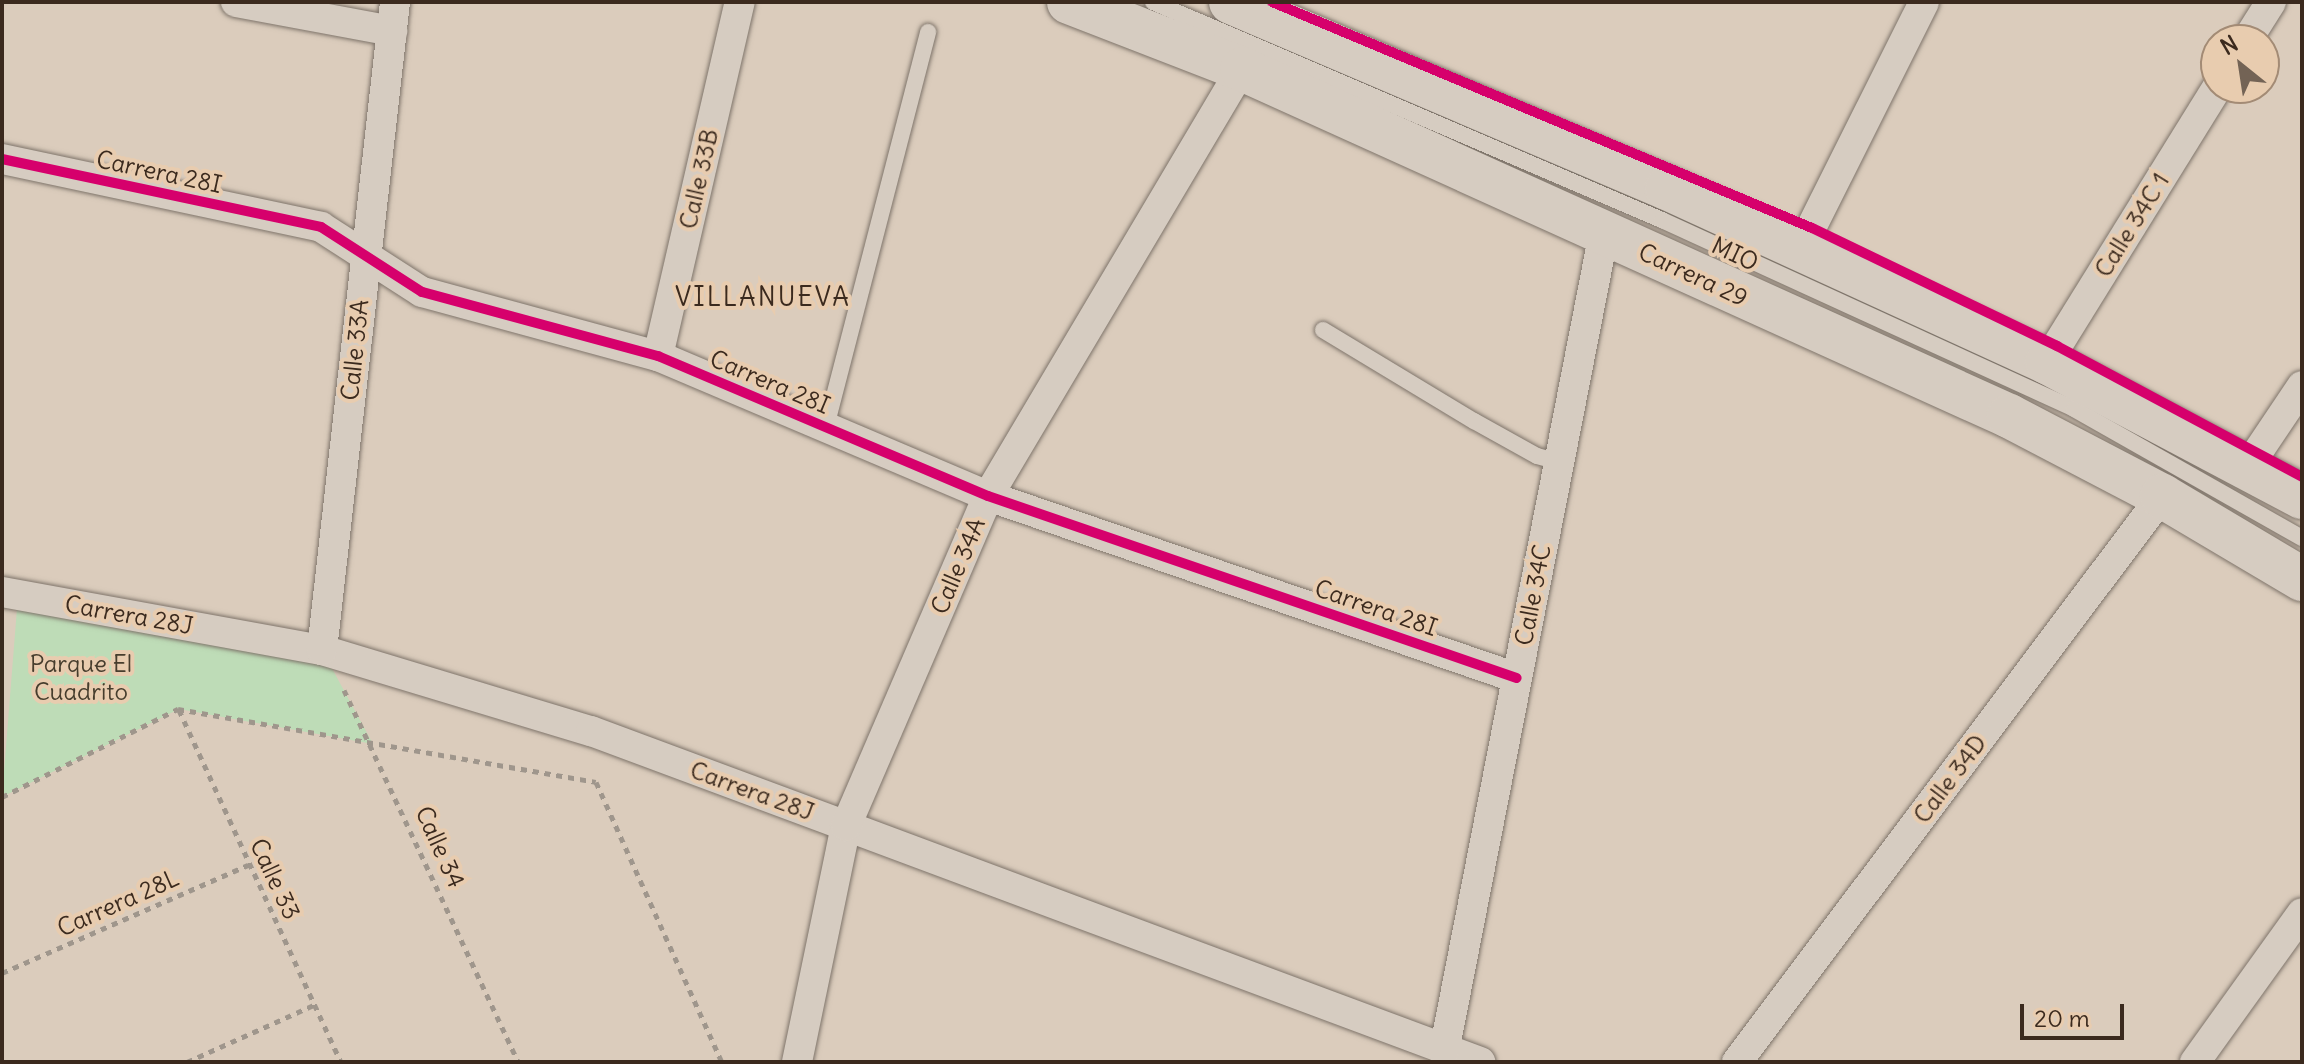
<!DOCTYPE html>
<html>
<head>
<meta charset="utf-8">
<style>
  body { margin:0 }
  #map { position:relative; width:2304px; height:1064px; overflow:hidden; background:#dbccbc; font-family:Delius,sans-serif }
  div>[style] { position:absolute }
  .green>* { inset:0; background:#bedcb7 }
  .path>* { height:5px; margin-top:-2.5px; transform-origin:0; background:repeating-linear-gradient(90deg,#9f968c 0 6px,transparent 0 12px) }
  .roads { filter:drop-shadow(0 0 2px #7e746a) drop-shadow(0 0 2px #7e746a) }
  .lane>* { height:16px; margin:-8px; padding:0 8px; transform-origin:8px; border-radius:8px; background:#d6ccc1 }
  .street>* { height:30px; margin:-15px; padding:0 15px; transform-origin:15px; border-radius:15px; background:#d6ccc1 }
  .secondary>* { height:44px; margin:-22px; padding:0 22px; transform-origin:22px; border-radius:22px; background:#d6ccc1 }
  .cycleway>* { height:10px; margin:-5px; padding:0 5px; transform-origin:5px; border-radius:5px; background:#d6006c }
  span { translate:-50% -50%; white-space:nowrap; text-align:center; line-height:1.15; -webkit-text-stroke:8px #e8ccaf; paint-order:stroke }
  .street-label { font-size:24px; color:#3b2a1e }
  .park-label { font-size:24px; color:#463d2d }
  .neighbourhood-label { font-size:26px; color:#3b2a1e; letter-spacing:2px }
  .frame { position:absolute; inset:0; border:4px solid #3b2a1e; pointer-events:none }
  .north { position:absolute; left:2200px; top:24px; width:80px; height:80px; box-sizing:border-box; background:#e8ccaf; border:2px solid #a38b75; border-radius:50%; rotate:330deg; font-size:22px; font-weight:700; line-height:32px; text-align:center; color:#3b2a1e }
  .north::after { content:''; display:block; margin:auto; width:28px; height:36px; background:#736355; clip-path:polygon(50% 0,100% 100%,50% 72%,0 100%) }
  .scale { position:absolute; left:2020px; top:1004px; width:104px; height:36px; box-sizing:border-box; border:4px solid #3b2a1e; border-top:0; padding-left:10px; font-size:24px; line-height:28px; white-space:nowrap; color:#3b2a1e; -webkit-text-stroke:6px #e8ccaf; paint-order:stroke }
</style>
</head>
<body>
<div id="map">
  <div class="green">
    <div style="clip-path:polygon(18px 596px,322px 650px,373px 744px,179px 709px,2px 797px)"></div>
  </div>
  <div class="path">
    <div style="left:344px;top:690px;width:411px;rotate:64.9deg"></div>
    <div style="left:178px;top:709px;width:424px;rotate:9.9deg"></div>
    <div style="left:596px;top:782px;width:307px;rotate:65.8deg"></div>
    <div style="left:179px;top:710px;width:387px;rotate:65.3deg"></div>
    <div style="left:2px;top:797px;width:197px;rotate:-26.6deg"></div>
    <div style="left:2px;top:973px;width:269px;rotate:-23.7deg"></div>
    <div style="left:187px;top:1062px;width:139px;rotate:-24.2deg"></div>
  </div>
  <div class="roads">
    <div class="lane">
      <div style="left:1153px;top:2px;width:554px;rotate:23.19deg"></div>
      <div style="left:1662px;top:220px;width:453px;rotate:24.6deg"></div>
      <div style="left:2074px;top:409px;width:262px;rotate:29.5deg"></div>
      <div style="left:1323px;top:330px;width:176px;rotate:31.1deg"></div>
      <div style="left:1474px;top:421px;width:72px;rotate:29.1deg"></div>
      <div style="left:1537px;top:456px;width:23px;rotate:15deg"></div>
      <div style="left:826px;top:427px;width:408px;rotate:-75.5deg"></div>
    </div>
    <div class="street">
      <div style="left:236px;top:2px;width:159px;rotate:10.5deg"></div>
      <div style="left:2247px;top:40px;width:45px;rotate:-57.7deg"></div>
      <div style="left:2px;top:159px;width:326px;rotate:12deg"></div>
      <div style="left:321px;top:227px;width:120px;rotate:32.8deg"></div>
      <div style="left:422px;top:292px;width:245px;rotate:15.2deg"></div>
      <div style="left:658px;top:356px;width:358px;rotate:23deg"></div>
      <div style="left:988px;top:496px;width:559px;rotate:18.99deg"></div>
      <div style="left:1800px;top:250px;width:277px;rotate:-63.4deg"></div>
      <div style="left:658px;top:356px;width:363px;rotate:-77deg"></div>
      <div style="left:2047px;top:362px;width:322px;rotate:-58.2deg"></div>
      <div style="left:2249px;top:465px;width:95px;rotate:-56.1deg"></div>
      <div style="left:2px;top:592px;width:325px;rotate:10.3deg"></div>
      <div style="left:322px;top:650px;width:281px;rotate:16.8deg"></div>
      <div style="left:591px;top:731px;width:949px;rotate:20.42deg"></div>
      <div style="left:322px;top:650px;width:652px;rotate:-83.57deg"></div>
      <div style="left:1444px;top:1052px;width:834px;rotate:-78.95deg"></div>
      <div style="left:797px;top:1062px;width:241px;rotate:-78.3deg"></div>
      <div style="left:846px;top:826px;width:359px;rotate:-66.7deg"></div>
      <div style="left:988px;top:496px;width:497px;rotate:-59.3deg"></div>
      <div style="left:1737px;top:1062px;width:708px;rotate:-53.1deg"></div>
      <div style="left:2195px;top:1062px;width:183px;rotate:-54.3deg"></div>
    </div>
    <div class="secondary">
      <div style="left:1069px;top:2px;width:186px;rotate:21.2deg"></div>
      <div style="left:1242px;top:69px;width:842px;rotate:24.34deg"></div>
      <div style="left:2009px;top:416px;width:173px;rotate:27.6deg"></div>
      <div style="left:2162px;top:496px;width:163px;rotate:30.7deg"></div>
      <div style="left:1231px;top:2px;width:474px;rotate:23.1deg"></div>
      <div style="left:1667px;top:188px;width:418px;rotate:24.6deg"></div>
      <div style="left:2047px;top:362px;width:289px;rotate:27.9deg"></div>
    </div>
  </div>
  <div class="cycleway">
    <div style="left:1272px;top:2px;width:585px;rotate:22.71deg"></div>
    <div style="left:1812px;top:228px;width:272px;rotate:25.7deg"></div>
    <div style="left:2057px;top:346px;width:278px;rotate:28.1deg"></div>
    <div style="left:2px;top:159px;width:326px;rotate:12deg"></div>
    <div style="left:321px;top:227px;width:120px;rotate:32.8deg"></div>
    <div style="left:422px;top:292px;width:245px;rotate:15.2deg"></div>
    <div style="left:658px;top:356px;width:358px;rotate:23deg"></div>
    <div style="left:988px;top:496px;width:559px;rotate:18.99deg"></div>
  </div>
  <div class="street-label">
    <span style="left:159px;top:172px;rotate:12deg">Carrera 28I</span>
    <span style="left:699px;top:179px;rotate:-77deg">Calle 33B</span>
    <span style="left:2132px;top:225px;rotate:-58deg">Calle 34C 1</span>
    <span style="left:1735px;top:254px;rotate:25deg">MIO</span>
    <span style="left:1693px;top:275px;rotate:25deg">Carrera 29</span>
    <span style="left:355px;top:350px;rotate:-84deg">Calle 33A</span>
    <span style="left:770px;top:382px;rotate:23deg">Carrera 28I</span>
    <span style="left:958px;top:566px;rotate:-67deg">Calle 34A</span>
    <span style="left:1533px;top:595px;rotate:-79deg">Calle 34C</span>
    <span style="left:1376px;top:608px;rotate:19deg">Carrera 28I</span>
    <span style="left:129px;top:615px;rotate:10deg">Carrera 28J</span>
    <span style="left:1950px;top:779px;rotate:-53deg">Calle 34D</span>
    <span style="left:752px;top:791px;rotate:20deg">Carrera 28J</span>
    <span style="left:440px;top:847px;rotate:66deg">Calle 34</span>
    <span style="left:275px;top:879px;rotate:65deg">Calle 33</span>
    <span style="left:118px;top:903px;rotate:-24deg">Carrera 28L</span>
  </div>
  <div class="park-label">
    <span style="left:81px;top:678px">Parque El<br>Cuadrito</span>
  </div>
  <div class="neighbourhood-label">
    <span style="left:763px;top:297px">VILLANUEVA</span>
  </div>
  <div class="frame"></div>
  <div class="north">N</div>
  <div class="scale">20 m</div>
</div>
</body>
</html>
